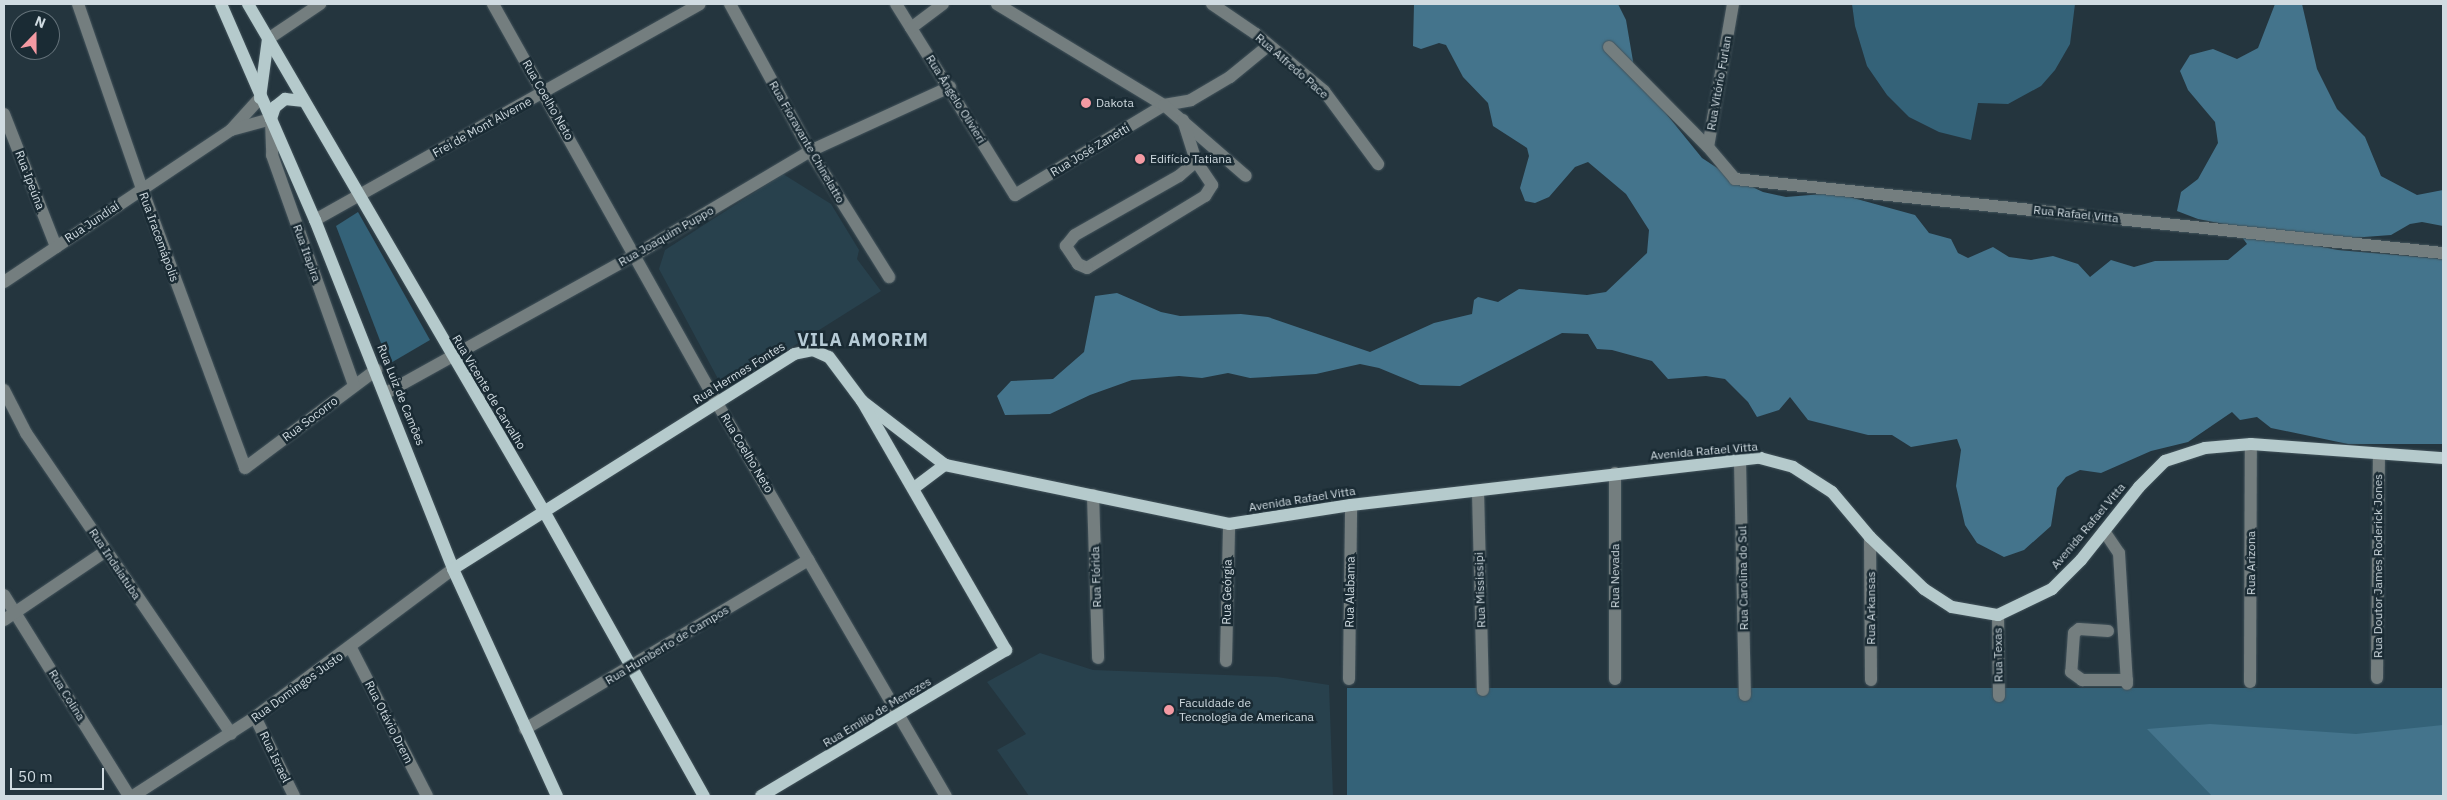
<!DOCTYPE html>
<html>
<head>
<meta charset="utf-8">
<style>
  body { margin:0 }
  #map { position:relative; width:2447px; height:800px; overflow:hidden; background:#24353e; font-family:"IBM Plex Sans",sans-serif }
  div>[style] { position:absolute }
  .built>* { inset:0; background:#28414d }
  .green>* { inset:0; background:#346278; transform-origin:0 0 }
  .forest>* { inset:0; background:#44748c }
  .roads { filter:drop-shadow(0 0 1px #43535b) drop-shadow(0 0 1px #43535b) }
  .minor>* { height:12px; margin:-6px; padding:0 6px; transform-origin:6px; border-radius:6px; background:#747e7f }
  .major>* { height:12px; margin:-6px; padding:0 6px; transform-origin:6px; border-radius:6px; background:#b5cacc }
  .dots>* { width:14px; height:14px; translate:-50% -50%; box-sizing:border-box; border:2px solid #1a2b34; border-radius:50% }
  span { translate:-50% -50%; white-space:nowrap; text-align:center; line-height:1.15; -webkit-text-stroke:5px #1a2b34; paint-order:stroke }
  .street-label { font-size:12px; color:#d0dbe1 }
  .poi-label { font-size:12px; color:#d0dbe1 }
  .left { translate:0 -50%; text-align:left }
  .district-label { font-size:18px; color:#b6cbd6; font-weight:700; letter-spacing:1px }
  .frame { position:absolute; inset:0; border:5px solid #d0dbe1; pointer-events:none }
  .north { position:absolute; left:10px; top:10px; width:50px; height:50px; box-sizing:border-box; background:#1a2b34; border:1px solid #637179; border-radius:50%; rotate:22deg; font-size:14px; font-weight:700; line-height:20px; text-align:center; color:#d0dbe1 }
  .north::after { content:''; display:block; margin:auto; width:18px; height:22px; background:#f49aa3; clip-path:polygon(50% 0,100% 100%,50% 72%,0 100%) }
  .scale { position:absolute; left:10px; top:768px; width:94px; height:22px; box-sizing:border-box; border:2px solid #d0dbe1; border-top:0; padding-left:6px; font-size:15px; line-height:18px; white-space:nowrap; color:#d0dbe1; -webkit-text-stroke:4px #1a2b34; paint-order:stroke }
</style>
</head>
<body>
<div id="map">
  <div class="built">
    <div style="clip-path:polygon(783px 174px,831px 204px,859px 250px,857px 259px,881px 291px,724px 390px,659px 269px,665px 250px)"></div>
    <div style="clip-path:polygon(1040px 653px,1093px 670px,1277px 677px,1329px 685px,1333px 796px,1029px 796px,997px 750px,1026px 734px,987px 682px)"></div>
  </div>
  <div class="green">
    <div style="clip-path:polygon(1852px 4px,2075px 4px,2070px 44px,2055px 70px,2041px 86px,2008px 104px,1978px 103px,1971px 140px,1939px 132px,1909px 117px,1887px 95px,1867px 66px,1855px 26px)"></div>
    <div style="clip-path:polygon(358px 212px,430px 340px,389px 364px,336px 226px)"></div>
    <div style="left:2443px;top:688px;width:108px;height:1096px;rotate:90deg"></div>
  </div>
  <div class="forest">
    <div style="clip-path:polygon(1414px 4px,1618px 4px,1626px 20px,1634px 67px,1651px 95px,1702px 158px,1731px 177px,1763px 192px,1786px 197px,1835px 193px,1915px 215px,1929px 233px,1951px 239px,1958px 253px,1968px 258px,1993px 247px,2009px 257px,2031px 260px,2053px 256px,2078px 264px,2090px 277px,2111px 260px,2134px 267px,2155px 261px,2228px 260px,2247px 244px,2234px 226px,2198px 219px,2177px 211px,2181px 192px,2198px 179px,2218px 143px,2215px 122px,2188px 90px,2180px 71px,2190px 55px,2213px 49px,2237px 59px,2258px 48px,2275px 4px,2302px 4px,2317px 69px,2337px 109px,2365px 137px,2381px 176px,2417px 195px,2443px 190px,2443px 226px,2422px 222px,2410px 224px,2391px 235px,2297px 242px,2338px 250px,2443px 259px,2443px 444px,2348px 444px,2271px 428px,2257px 417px,2240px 420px,2232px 412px,2188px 442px,2151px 451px,2101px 473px,2080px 470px,2066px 477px,2057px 488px,2051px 526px,2024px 550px,2004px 557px,1977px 543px,1965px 525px,1956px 486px,1961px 450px,1957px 439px,1911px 447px,1892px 435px,1868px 435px,1808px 420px,1790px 397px,1779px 410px,1757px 417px,1748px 402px,1725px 379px,1706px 376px,1668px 379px,1652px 361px,1612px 350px,1597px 349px,1588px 334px,1562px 333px,1460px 386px,1420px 385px,1379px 368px,1360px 364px,1316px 374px,1250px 378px,1228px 373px,1202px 378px,1179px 376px,1132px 380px,1090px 395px,1050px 414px,1005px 415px,997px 396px,1011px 381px,1053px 379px,1084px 352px,1095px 296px,1117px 293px,1161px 312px,1180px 316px,1241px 314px,1268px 317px,1370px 352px,1434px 323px,1472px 314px,1474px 300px,1478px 297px,1498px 302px,1519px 289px,1587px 295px,1606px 292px,1647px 253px,1649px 230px,1626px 194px,1588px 162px,1575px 167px,1549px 197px,1535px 203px,1525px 201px,1520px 188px,1529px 156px,1527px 148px,1493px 126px,1488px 103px,1463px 77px,1446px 45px,1439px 43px,1421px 49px,1413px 46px)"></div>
    <div style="clip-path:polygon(2210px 724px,2356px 734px,2443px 725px,2443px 796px,2212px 796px,2147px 729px)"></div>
  </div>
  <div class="roads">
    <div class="minor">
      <div style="left:78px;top:4px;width:196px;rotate:70.9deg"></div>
      <div style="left:142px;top:189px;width:297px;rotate:69.7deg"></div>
      <div style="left:245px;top:468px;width:164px;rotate:-36.8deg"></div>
      <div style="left:493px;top:4px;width:458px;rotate:60.7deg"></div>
      <div style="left:717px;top:403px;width:455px;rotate:59.8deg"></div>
      <div style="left:730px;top:4px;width:167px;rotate:61.4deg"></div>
      <div style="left:810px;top:151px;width:149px;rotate:57.9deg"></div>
      <div style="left:896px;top:4px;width:225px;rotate:58.1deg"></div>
      <div style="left:1015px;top:195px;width:174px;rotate:-31.1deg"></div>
      <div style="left:1164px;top:105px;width:27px;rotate:-10deg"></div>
      <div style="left:1191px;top:100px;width:45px;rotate:-30.5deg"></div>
      <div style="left:1230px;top:77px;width:50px;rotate:-39.4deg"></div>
      <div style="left:997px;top:4px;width:195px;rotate:31.2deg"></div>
      <div style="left:1164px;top:105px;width:108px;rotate:40.9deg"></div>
      <div style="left:1212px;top:4px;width:53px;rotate:34.3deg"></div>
      <div style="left:1256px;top:34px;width:89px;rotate:40deg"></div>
      <div style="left:1324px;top:91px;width:91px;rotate:53.5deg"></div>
      <div style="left:1733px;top:4px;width:145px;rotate:99.9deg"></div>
      <div style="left:1708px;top:147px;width:42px;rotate:49.8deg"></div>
      <div style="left:1735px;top:179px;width:712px;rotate:5.97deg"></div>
      <div style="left:911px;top:28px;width:40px;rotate:-37deg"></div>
      <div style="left:268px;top:39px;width:63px;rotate:-33.9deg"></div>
      <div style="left:1609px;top:47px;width:141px;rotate:45.3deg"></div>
      <div style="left:4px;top:114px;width:143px;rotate:68.6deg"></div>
      <div style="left:1183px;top:120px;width:43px;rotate:72.4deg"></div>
      <div style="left:1196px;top:161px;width:29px;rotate:56deg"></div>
      <div style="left:1212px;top:185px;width:13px;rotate:122deg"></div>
      <div style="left:1205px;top:196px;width:138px;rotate:148.6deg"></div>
      <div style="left:1087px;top:268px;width:10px;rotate:-156deg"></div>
      <div style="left:1078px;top:264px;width:22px;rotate:-124deg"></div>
      <div style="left:1066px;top:246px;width:14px;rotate:-51deg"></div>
      <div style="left:1075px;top:235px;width:120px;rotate:-29.6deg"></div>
      <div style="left:1179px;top:176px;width:23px;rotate:-41deg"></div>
      <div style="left:231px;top:130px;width:43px;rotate:-47.8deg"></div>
      <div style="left:315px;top:220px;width:441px;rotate:-29.3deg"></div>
      <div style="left:4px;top:282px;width:273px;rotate:-33.8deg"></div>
      <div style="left:231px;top:130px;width:41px;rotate:-15.4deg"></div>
      <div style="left:271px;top:119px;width:36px;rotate:88deg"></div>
      <div style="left:272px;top:155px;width:244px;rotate:70.4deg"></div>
      <div style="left:4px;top:390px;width:48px;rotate:62.9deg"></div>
      <div style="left:26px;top:433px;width:364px;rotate:55.7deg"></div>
      <div style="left:386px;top:393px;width:285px;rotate:-29deg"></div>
      <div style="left:635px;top:255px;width:204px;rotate:-30.7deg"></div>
      <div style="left:810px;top:151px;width:154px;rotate:-24.6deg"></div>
      <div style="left:1740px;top:461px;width:234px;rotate:88.8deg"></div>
      <div style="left:1478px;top:491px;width:199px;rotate:88.6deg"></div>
      <div style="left:1093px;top:495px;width:163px;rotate:88.2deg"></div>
      <div style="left:2104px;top:531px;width:27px;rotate:56deg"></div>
      <div style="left:2119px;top:553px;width:131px;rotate:86.5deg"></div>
      <div style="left:1870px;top:537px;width:143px;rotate:89.6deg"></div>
      <div style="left:4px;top:595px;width:237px;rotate:58.1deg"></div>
      <div style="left:1998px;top:615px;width:81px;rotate:89.3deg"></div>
      <div style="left:4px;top:620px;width:123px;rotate:-34.1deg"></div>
      <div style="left:2108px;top:631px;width:29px;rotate:-176deg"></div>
      <div style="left:2079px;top:629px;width:6px;rotate:141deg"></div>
      <div style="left:2074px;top:633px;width:39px;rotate:94deg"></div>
      <div style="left:2071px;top:672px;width:14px;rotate:36deg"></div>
      <div style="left:2082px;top:680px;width:45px"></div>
      <div style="left:351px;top:648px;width:166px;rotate:62.8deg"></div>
      <div style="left:1226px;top:661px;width:137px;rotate:-88.7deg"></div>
      <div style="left:2377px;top:678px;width:224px;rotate:-89.5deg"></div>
      <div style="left:1349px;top:679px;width:174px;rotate:-89.3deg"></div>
      <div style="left:1615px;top:679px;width:206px;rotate:-90deg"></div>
      <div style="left:2250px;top:682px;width:238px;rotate:-89.8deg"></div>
      <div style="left:255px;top:717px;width:88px;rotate:63.7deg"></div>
      <div style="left:525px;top:729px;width:330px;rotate:-30.8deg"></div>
      <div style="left:133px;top:796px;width:145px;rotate:-32.9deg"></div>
      <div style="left:255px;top:717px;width:247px;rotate:-36.8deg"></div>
    </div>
    <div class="major">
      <div style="left:221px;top:4px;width:236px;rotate:66.5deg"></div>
      <div style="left:315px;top:220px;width:375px;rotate:68.4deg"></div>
      <div style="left:453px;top:569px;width:250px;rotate:65.4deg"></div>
      <div style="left:248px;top:4px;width:589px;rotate:59.74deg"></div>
      <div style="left:545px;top:513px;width:325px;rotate:60.7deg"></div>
      <div style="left:260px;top:98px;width:60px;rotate:-82.3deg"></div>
      <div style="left:271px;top:119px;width:13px;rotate:-72deg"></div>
      <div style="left:275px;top:107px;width:13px;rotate:-39deg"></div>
      <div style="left:285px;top:99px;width:19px;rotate:6deg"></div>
      <div style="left:862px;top:401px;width:105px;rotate:37.6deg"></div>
      <div style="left:945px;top:465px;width:290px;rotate:11.7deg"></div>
      <div style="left:1229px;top:524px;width:123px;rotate:-8.9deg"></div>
      <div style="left:1351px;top:505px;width:412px;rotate:-6.6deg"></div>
      <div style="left:1760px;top:458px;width:34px;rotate:15deg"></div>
      <div style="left:1793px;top:467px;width:46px;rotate:32.7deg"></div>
      <div style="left:1832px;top:492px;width:59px;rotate:49.8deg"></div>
      <div style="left:1870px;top:537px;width:75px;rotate:43.9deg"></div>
      <div style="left:1924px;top:589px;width:33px;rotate:33deg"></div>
      <div style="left:1952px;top:607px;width:47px;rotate:9.9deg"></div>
      <div style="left:1998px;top:615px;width:60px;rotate:-25.7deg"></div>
      <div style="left:2052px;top:589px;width:41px;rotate:-45deg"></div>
      <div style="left:2081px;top:560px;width:93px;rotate:-51.5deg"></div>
      <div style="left:2139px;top:487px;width:37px;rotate:-45deg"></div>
      <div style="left:2165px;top:461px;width:42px;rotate:-18deg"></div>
      <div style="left:2205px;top:448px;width:46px;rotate:-5deg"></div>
      <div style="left:2251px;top:444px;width:193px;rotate:4.2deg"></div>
      <div style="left:914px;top:488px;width:39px;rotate:-37deg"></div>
      <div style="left:453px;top:569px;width:403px;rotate:-32.2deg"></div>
      <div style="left:794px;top:354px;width:19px;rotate:-12deg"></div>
      <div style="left:813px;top:350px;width:17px;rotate:24deg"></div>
      <div style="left:829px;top:357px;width:55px;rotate:53.1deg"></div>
      <div style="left:862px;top:401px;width:288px;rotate:60deg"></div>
      <div style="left:1006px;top:650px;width:285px;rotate:149.2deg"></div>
    </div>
  </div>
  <div class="dots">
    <div style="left:1086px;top:103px;background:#f49aa3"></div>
    <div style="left:1140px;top:159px;background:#f49aa3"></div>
    <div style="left:1169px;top:710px;background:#f49aa3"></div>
  </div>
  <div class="street-label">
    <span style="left:1292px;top:66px;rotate:41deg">Rua Alfredo Pace</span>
    <span style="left:1719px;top:83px;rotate:-80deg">Rua Vitório Furlan</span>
    <span style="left:956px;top:99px;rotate:58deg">Rua Ângelo Olivieri</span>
    <span style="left:548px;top:100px;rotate:60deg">Rua Coelho Neto</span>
    <span style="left:482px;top:127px;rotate:-29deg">Frei de Mont Alverne</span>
    <span style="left:807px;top:142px;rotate:60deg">Rua Fioravante Chinelatto</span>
    <span style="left:1090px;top:150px;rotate:-31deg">Rua José Zanetti</span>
    <span style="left:30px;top:180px;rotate:69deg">Rua Ipeúna</span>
    <span style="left:2076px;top:214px;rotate:6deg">Rua Rafael Vitta</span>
    <span style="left:92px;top:222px;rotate:-34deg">Rua Jundiaí</span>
    <span style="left:666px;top:236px;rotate:-30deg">Rua Joaquim Puppo</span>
    <span style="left:159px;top:237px;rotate:70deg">Rua Iracemápolis</span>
    <span style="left:307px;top:253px;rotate:70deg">Rua Itapira</span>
    <span style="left:739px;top:373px;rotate:-32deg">Rua Hermes Fontes</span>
    <span style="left:489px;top:392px;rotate:59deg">Rua Vicente de Carvalho</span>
    <span style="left:401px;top:395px;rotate:68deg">Rua Luiz de Camões</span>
    <span style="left:310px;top:419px;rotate:-37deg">Rua Socorro</span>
    <span style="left:1704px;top:451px;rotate:-5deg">Avenida Rafael Vitta</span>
    <span style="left:747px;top:453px;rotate:59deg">Rua Coelho Neto</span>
    <span style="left:1302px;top:499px;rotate:-9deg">Avenida Rafael Vitta</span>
    <span style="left:2088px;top:526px;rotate:-50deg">Avenida Rafael Vitta</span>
    <span style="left:2251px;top:563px;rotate:-90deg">Rua Arizona</span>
    <span style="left:115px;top:564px;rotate:56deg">Rua Indaiatuba</span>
    <span style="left:2378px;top:566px;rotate:-90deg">Rua Doutor James Roderick Jones</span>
    <span style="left:1615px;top:576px;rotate:-90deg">Rua Nevada</span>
    <span style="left:1096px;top:577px;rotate:-92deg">Rua Flórida</span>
    <span style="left:1743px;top:578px;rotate:-91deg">Rua Carolina do Sul</span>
    <span style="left:1480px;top:590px;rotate:-92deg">Rua Mississipi</span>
    <span style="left:1227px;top:592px;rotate:-89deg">Rua Geórgia</span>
    <span style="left:1350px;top:592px;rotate:-89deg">Rua Alabama</span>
    <span style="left:1871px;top:608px;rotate:-90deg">Rua Arkansas</span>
    <span style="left:667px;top:645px;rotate:-31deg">Rua Humberto de Campos</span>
    <span style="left:1998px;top:655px;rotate:-91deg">Rua Texas</span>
    <span style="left:297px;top:687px;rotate:-36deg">Rua Domingos Justo</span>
    <span style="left:67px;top:695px;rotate:58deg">Rua Colina</span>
    <span style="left:877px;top:712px;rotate:-31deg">Rua Emilio de Menezes</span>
    <span style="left:389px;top:722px;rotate:63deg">Rua Otávio Drem</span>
    <span style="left:275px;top:757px;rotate:64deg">Rua Israel</span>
  </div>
  <div class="poi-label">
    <span class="left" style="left:1096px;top:103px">Dakota</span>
    <span class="left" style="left:1150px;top:159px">Edifício Tatiana</span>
    <span class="left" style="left:1179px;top:710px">Faculdade de<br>Tecnologia de Americana</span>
  </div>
  <div class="district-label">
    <span style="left:863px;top:340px">VILA AMORIM</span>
  </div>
  <div class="frame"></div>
  <div class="north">N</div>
  <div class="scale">50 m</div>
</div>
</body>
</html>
